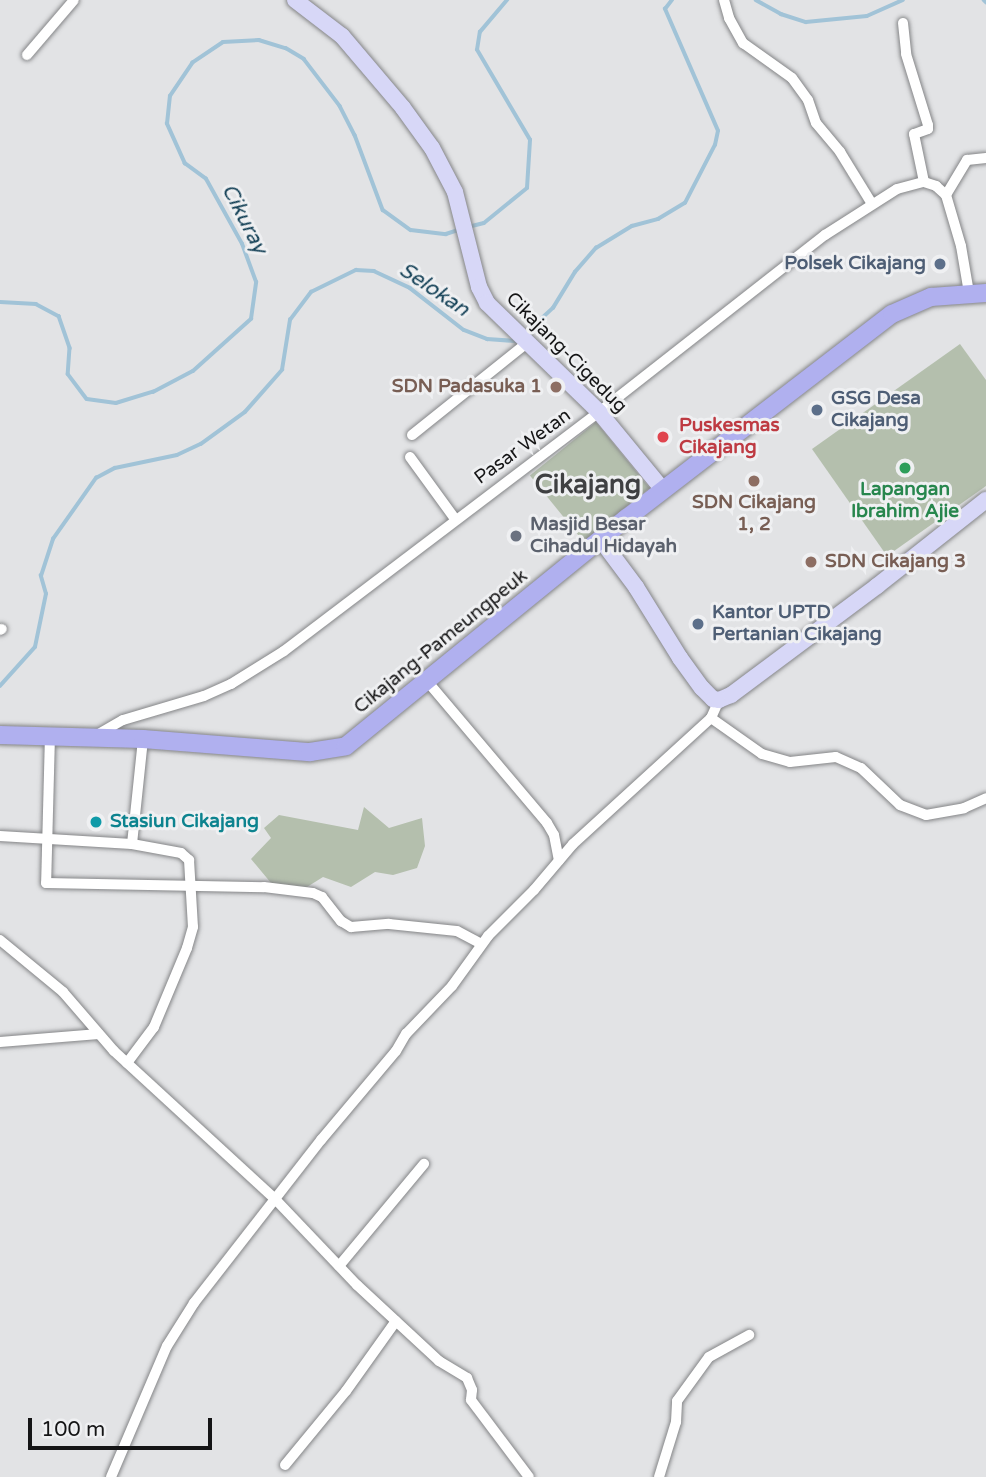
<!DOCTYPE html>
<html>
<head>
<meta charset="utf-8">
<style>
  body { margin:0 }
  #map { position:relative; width:986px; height:1477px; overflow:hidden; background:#e2e3e5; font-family:"Varela Round",sans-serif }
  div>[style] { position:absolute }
  .green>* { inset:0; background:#b4bfad; transform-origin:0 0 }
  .stream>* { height:3.5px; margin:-1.75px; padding:0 1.75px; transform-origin:1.75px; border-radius:1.75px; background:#a1c3d7 }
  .roads { filter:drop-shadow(0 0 2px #848587) drop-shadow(0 0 2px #848587) }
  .street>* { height:10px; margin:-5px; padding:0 5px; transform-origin:5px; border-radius:5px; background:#fff }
  .secondary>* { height:16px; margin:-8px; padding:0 8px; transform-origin:8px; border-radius:8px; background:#d7d7f7 }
  .primary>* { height:18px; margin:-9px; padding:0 9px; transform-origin:9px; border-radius:9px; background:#b0b0ef }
  .dots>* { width:19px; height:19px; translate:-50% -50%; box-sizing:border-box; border:4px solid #eff0f2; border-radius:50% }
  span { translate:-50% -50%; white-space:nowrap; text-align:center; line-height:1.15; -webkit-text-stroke:6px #eff0f2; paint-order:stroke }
  .service-label { font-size:19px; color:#4e5e75; font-weight:700 }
  .right { translate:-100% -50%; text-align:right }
  .left { translate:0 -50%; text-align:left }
  .street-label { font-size:19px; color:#151516 }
  .education-label { font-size:19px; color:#785e54; font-weight:700 }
  .health-label { font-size:19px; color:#be3a42; font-weight:700 }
  .leisure-label { font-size:19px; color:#27864d; font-weight:700 }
  .worship-label { font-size:19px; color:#5b616d; font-weight:700 }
  .culture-label { font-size:19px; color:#0d838f; font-weight:700 }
  .water-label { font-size:21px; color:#123f55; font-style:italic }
  .district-label { font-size:26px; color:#3f4042; font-weight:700 }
  .scale { position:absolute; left:28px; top:1418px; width:184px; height:32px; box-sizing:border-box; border:4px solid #151516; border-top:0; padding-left:9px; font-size:21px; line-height:24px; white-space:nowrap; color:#151516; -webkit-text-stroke:5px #eff0f2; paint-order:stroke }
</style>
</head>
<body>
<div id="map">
  <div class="green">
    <div style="clip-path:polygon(960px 344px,986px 380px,986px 486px,887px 556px,812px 449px)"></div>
    <div style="left:596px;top:422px;width:85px;height:85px;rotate:51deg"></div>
    <div style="clip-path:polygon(364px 807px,389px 828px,422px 818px,425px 846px,417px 868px,393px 875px,375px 872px,351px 887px,323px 877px,299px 892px,271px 883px,251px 859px,271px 838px,264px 828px,279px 815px,358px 830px)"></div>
  </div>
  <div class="stream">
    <div style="left:756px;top:0;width:29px;rotate:29deg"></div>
    <div style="left:781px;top:14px;width:26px;rotate:18deg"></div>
    <div style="left:806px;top:22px;width:61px;rotate:-5.6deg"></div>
    <div style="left:867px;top:16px;width:39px;rotate:-24deg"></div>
    <div style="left:984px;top:0;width:3px;rotate:45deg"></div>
    <div style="left:468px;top:227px;width:16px;rotate:-14deg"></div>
    <div style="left:484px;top:223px;width:55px;rotate:-39.1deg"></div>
    <div style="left:527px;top:188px;width:48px;rotate:-86.4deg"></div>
    <div style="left:530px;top:140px;width:104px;rotate:-120.5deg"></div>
    <div style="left:477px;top:50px;width:18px;rotate:-81deg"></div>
    <div style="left:480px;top:32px;width:42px;rotate:-49.8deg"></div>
    <div style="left:0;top:302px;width:36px;rotate:3deg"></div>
    <div style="left:36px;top:304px;width:26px;rotate:28deg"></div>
    <div style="left:59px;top:316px;width:34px;rotate:71deg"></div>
    <div style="left:70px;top:348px;width:26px;rotate:94deg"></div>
    <div style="left:68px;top:374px;width:31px;rotate:53deg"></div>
    <div style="left:87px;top:399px;width:29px;rotate:8deg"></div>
    <div style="left:116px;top:403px;width:39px;rotate:-17deg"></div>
    <div style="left:153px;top:392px;width:45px;rotate:-27.7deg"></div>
    <div style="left:193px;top:371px;width:78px;rotate:-41.9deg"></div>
    <div style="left:251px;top:319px;width:37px;rotate:-82deg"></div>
    <div style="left:256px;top:282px;width:40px;rotate:-110.2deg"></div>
    <div style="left:242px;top:244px;width:74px;rotate:-119deg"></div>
    <div style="left:206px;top:179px;width:26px;rotate:-144deg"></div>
    <div style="left:185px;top:164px;width:44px;rotate:-114.2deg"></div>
    <div style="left:167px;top:124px;width:28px;rotate:-84deg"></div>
    <div style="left:170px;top:96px;width:40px;rotate:-56deg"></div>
    <div style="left:192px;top:63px;width:37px;rotate:-34deg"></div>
    <div style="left:223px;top:42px;width:36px;rotate:-3deg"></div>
    <div style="left:259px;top:40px;width:28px;rotate:17deg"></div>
    <div style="left:286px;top:48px;width:21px;rotate:31deg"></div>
    <div style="left:304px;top:59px;width:59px;rotate:52.5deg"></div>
    <div style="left:340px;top:106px;width:33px;rotate:63deg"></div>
    <div style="left:355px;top:135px;width:80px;rotate:69.5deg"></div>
    <div style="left:383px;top:210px;width:34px;rotate:36deg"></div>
    <div style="left:411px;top:230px;width:35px;rotate:7deg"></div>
    <div style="left:446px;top:234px;width:16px;rotate:-18deg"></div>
    <div style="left:526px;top:333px;width:37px;rotate:-43deg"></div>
    <div style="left:553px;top:308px;width:42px;rotate:-58.6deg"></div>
    <div style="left:575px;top:272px;width:32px;rotate:-49deg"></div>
    <div style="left:596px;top:248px;width:42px;rotate:-31.4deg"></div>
    <div style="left:632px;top:226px;width:27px;rotate:-15deg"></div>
    <div style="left:658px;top:219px;width:31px;rotate:-31deg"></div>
    <div style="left:685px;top:203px;width:65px;rotate:-62.7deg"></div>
    <div style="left:715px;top:145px;width:14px;rotate:-78deg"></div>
    <div style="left:718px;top:131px;width:133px;rotate:-113.5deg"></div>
    <div style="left:665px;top:9px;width:11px;rotate:-52deg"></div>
    <div style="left:0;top:686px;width:52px;rotate:-48.1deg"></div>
    <div style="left:35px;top:647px;width:54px;rotate:-78.3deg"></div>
    <div style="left:46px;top:594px;width:19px;rotate:-106deg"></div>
    <div style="left:41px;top:576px;width:39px;rotate:-72deg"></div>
    <div style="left:53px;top:539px;width:75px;rotate:-54.8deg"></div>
    <div style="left:96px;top:478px;width:21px;rotate:-28deg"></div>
    <div style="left:115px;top:468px;width:63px;rotate:-11.8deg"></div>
    <div style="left:177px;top:455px;width:26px;rotate:-25deg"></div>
    <div style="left:201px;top:444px;width:54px;rotate:-36deg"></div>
    <div style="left:245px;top:412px;width:56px;rotate:-48.6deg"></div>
    <div style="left:282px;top:370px;width:51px;rotate:-80.9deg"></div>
    <div style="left:290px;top:320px;width:35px;rotate:-53deg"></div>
    <div style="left:311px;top:292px;width:50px;rotate:-26.1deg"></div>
    <div style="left:356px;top:270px;width:18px;rotate:3deg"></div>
    <div style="left:374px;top:271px;width:40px;rotate:25deg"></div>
    <div style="left:410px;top:288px;width:68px;rotate:37.9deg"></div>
    <div style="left:464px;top:330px;width:25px;rotate:21deg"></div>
    <div style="left:487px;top:339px;width:31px;rotate:4deg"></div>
  </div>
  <div class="roads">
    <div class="street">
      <div style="left:724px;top:0;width:19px;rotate:74deg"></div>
      <div style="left:729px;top:18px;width:29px;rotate:61deg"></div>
      <div style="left:743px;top:43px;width:60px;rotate:35.5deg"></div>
      <div style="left:792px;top:78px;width:27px;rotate:54deg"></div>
      <div style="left:808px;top:100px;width:24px;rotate:71deg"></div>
      <div style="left:816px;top:123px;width:38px;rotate:50deg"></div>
      <div style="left:840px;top:152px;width:61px;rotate:58.4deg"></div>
      <div style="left:903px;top:23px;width:31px;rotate:84deg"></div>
      <div style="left:906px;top:54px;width:74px;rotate:72.8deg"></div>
      <div style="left:928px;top:125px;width:4px;rotate:90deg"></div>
      <div style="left:928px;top:129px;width:15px;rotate:160deg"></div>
      <div style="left:914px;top:134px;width:49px;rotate:78.2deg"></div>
      <div style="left:27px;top:55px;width:72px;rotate:-49.5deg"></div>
      <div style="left:946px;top:195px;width:41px;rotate:-59deg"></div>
      <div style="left:967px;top:160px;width:19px;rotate:-6deg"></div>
      <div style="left:412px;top:435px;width:149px;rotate:-38.7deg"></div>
      <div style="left:410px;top:457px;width:77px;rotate:54deg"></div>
      <div style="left:0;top:630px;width:2px;rotate:-27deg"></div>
      <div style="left:427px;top:681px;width:186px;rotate:49.8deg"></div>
      <div style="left:547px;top:823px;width:14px;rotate:60deg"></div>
      <div style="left:554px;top:835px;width:26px;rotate:79deg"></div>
      <div style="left:711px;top:718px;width:62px;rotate:35.2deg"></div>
      <div style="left:762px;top:754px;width:29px;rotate:16deg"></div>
      <div style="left:790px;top:762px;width:46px;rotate:-6.2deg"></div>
      <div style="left:836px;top:757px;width:27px;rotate:24deg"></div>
      <div style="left:861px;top:768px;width:54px;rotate:43.5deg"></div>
      <div style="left:900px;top:805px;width:28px;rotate:21deg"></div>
      <div style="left:926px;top:815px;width:39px;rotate:-10deg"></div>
      <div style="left:964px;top:808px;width:24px;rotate:-24deg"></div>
      <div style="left:50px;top:735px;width:148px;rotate:91.5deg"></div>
      <div style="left:46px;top:883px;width:218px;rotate:1.1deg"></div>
      <div style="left:264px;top:887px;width:49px;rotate:7deg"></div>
      <div style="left:313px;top:893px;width:10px;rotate:24deg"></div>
      <div style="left:322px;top:897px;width:31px;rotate:52deg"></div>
      <div style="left:341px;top:921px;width:12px;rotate:31deg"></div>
      <div style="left:351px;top:927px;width:38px;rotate:-5deg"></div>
      <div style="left:389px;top:924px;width:68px;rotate:5.9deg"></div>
      <div style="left:457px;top:931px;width:27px;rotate:28deg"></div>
      <div style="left:95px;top:736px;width:32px;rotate:-30deg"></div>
      <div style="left:123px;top:720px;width:84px;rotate:-16.5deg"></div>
      <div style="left:204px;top:696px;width:30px;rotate:-24deg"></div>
      <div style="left:231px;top:684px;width:62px;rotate:-31.9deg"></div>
      <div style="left:284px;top:651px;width:395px;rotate:-37.2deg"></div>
      <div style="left:599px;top:412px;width:287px;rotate:-38.1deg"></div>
      <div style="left:825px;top:235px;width:85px;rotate:-32.6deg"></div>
      <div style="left:897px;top:189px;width:28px;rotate:-15deg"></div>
      <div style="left:924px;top:182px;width:13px;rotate:18deg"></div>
      <div style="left:936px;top:186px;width:13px;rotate:42deg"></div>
      <div style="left:946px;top:195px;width:53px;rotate:73.6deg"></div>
      <div style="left:961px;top:246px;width:48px;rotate:80.3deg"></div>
      <div style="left:0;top:836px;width:132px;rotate:3.5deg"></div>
      <div style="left:132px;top:844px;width:50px;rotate:10.4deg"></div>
      <div style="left:181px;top:853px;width:11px;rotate:41deg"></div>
      <div style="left:189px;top:860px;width:67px;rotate:86.6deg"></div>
      <div style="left:193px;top:927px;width:22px;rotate:106deg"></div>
      <div style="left:187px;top:948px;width:86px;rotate:112.7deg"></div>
      <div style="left:154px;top:1027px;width:45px;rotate:126.9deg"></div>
      <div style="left:132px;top:844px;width:106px;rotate:-84deg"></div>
      <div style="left:0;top:940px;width:82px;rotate:39.5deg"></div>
      <div style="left:63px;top:992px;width:78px;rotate:49.2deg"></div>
      <div style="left:114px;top:1051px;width:220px;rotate:42.6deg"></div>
      <div style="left:276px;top:1200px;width:117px;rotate:46.4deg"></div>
      <div style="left:357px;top:1285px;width:112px;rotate:42.8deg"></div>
      <div style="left:439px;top:1361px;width:33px;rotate:31deg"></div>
      <div style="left:467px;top:1378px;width:13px;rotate:67deg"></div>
      <div style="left:472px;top:1390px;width:10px;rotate:96deg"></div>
      <div style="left:471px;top:1400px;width:96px;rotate:53deg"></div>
      <div style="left:0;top:1042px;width:99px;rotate:-4.6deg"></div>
      <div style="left:339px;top:1266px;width:133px;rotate:-50.2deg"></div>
      <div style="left:285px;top:1465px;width:96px;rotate:-50.5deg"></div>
      <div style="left:346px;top:1391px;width:86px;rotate:-54.5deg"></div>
      <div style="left:111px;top:1477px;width:142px;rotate:-66.9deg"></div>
      <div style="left:167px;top:1346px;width:51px;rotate:-57.9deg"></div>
      <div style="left:194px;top:1303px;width:207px;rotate:-52.1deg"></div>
      <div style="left:321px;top:1140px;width:116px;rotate:-49.9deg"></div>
      <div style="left:396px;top:1051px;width:20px;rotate:-60deg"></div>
      <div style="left:406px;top:1034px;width:66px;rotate:-46.2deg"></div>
      <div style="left:452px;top:986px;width:62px;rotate:-54.2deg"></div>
      <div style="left:488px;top:936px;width:65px;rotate:-45deg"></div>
      <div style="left:534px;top:890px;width:60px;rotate:-49.7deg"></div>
      <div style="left:573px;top:844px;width:187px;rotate:-42.4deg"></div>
      <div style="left:711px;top:718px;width:20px;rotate:-66deg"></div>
      <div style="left:659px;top:1477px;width:58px;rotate:-72.8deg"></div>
      <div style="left:676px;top:1422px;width:21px;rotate:-87deg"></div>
      <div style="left:677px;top:1401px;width:54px;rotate:-54deg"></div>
      <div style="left:709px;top:1357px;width:46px;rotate:-28.8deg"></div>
    </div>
    <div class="secondary">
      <div style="left:295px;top:0;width:59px;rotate:37.5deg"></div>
      <div style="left:342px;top:36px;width:94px;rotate:49.7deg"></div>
      <div style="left:403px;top:108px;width:49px;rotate:54.1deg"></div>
      <div style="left:432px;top:148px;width:50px;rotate:62.4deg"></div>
      <div style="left:455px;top:192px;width:98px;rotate:75.8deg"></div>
      <div style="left:479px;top:287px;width:18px;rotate:63deg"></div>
      <div style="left:487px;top:303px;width:156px;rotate:44.2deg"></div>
      <div style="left:599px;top:412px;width:101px;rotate:50.6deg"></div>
      <div style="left:601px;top:540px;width:59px;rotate:53.3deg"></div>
      <div style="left:636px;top:587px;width:84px;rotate:58.2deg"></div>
      <div style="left:680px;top:658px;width:37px;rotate:54deg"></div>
      <div style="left:702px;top:688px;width:16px;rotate:45deg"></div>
      <div style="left:713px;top:699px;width:6px;rotate:9deg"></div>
      <div style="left:719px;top:700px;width:13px;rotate:-23deg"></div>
      <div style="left:731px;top:695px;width:182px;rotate:-36.7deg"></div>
      <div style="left:877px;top:586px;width:139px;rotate:-38.3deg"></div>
    </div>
    <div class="primary">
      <div style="left:0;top:735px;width:143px;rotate:1.6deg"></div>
      <div style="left:143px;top:739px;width:168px;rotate:4.5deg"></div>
      <div style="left:310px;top:752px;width:36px;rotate:-9deg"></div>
      <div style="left:346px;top:746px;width:362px;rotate:-39.1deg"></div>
      <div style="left:627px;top:518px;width:334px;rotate:-37.6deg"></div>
      <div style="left:892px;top:314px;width:43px;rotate:-23.6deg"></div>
      <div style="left:931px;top:297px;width:55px;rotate:-4.2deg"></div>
    </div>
  </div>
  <div class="dots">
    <div style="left:940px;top:264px;background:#5c6f8a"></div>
    <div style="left:556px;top:387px;background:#8d6e63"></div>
    <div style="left:817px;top:410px;background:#5c6f8a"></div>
    <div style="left:663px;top:437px;background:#e0444e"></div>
    <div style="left:905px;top:468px;background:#2e9e5b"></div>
    <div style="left:754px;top:481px;background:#8d6e63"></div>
    <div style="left:516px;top:536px;background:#6b7280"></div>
    <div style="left:811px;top:562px;background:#8d6e63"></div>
    <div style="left:698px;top:624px;background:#5c6f8a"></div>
    <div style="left:96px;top:822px;background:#0f9aa8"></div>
  </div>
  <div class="service-label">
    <span class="right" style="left:926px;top:264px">Polsek Cikajang</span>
    <span class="left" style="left:831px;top:410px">GSG Desa<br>Cikajang</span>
    <span class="left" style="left:712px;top:624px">Kantor UPTD<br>Pertanian Cikajang</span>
  </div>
  <div class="street-label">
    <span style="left:566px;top:353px;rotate:45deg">Cikajang-Cigedug</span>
    <span style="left:523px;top:447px;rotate:-36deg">Pasar Wetan</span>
    <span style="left:441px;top:642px;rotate:-39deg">Cikajang-Pameungpeuk</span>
  </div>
  <div class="education-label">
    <span class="right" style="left:542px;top:387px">SDN Padasuka 1</span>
    <span style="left:754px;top:514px">SDN Cikajang<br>1, 2</span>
    <span class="left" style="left:825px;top:562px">SDN Cikajang 3</span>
  </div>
  <div class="health-label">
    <span class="left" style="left:679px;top:437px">Puskesmas<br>Cikajang</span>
  </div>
  <div class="leisure-label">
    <span style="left:905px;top:501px">Lapangan<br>Ibrahim Ajie</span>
  </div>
  <div class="worship-label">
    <span class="left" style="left:530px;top:536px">Masjid Besar<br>Cihadul Hidayah</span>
  </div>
  <div class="culture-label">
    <span class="left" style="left:110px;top:822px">Stasiun Cikajang</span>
  </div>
  <div class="water-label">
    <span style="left:244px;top:219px;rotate:63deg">Cikuray</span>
    <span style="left:434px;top:290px;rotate:34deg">Selokan</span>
  </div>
  <div class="district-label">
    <span style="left:588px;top:485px">Cikajang</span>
  </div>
  <div class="scale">100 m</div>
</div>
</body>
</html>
